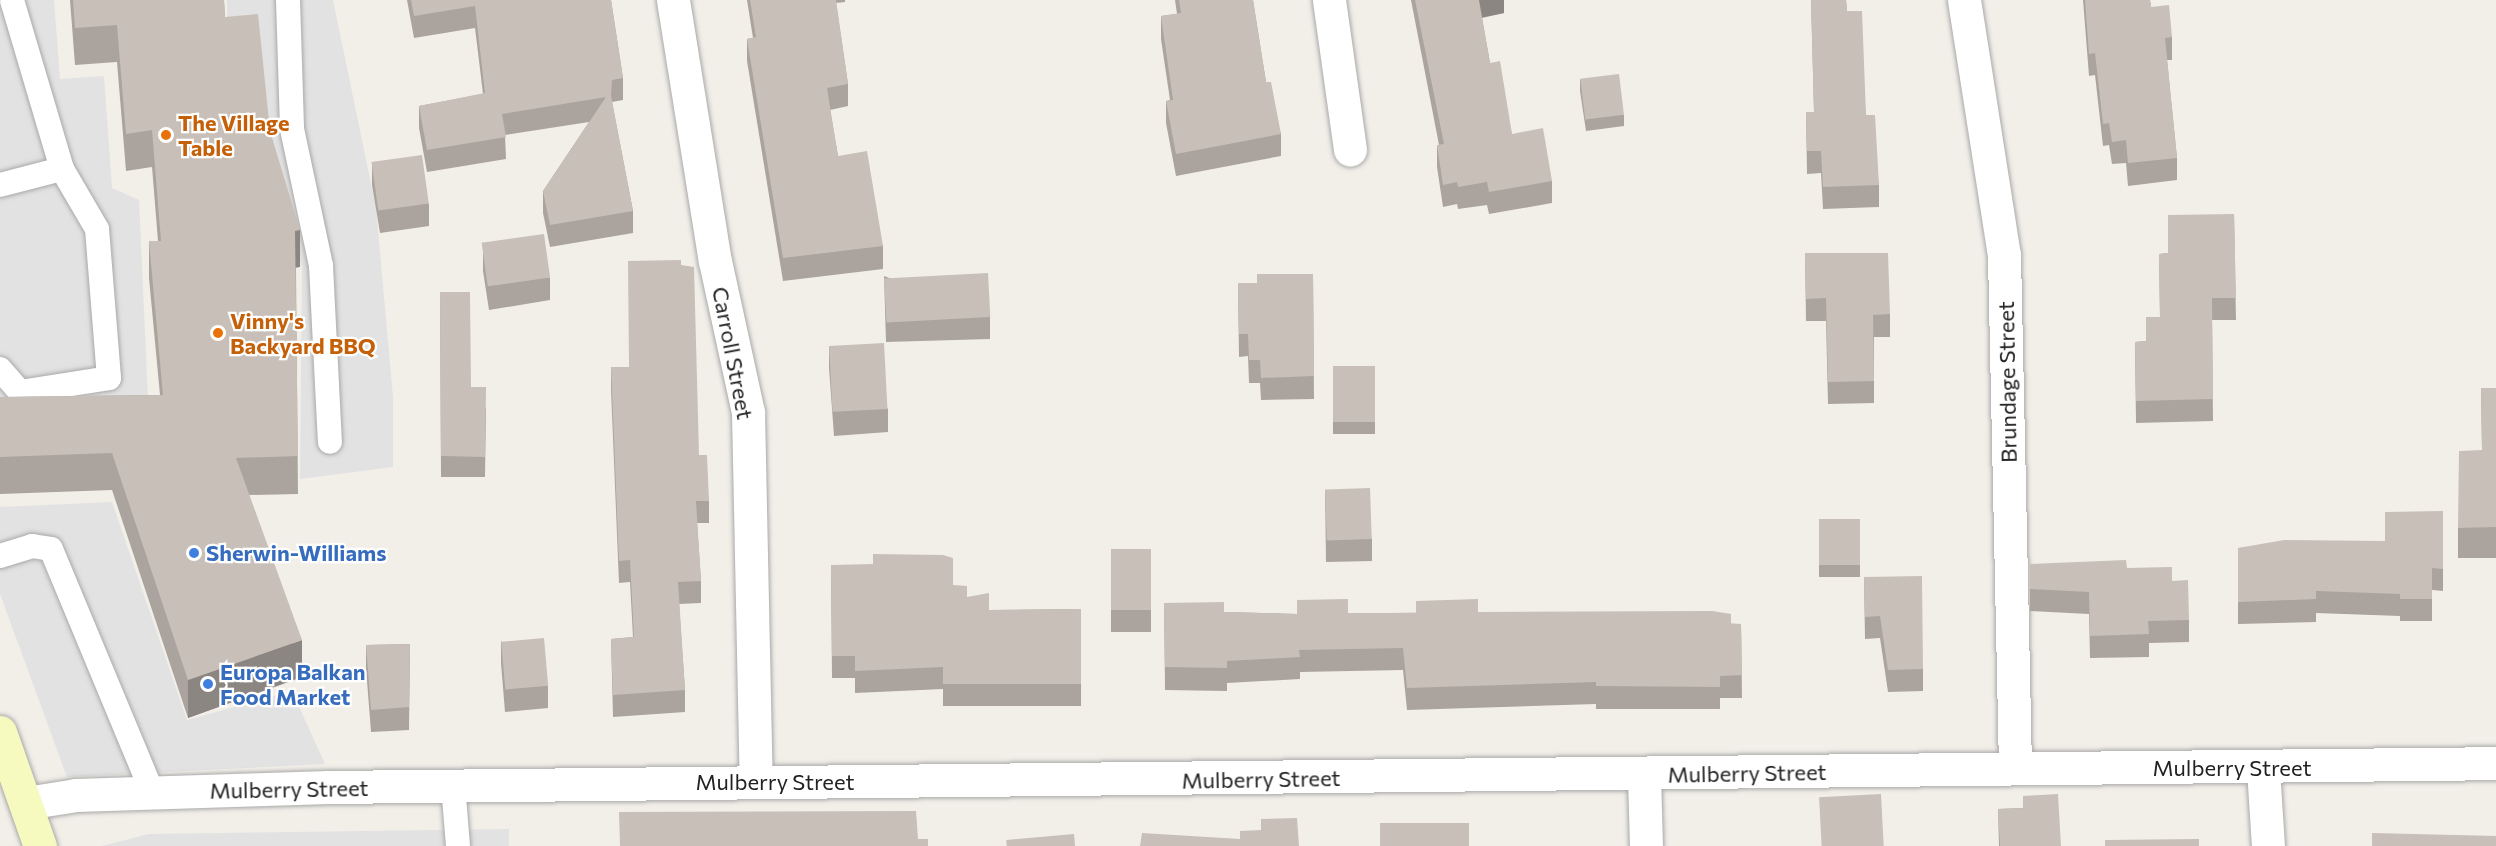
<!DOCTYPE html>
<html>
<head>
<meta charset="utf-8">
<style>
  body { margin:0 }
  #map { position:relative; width:2496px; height:846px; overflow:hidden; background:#f2efe9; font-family:Commissioner,sans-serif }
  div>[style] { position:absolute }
  .parking>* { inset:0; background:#e2e2e2 }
  .roads { filter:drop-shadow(0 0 2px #a9a9a9) drop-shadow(0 0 2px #a9a9a9) }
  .service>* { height:24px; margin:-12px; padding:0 12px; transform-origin:12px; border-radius:12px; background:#fff }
  .minor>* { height:33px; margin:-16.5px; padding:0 16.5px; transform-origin:16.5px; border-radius:16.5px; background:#fff }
  .secondary>* { height:33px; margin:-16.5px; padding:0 16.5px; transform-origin:16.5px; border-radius:16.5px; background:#f7fabf }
  .wall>* { inset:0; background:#aba49e; transform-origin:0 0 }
  .shaded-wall>* { inset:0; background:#8b8681; transform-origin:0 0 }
  .building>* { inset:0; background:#c7bfb8; transform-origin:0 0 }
  .dots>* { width:16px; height:16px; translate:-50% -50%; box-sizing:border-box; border:3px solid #fff; border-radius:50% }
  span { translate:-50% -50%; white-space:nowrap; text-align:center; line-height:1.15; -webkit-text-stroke:4.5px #fff; paint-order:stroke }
  .food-label { font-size:22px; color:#c56008; font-weight:700 }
  .left { translate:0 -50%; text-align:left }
  .street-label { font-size:22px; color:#222 }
  .shop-label { font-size:22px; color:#366cbe; font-weight:700 }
</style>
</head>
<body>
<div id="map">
  <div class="parking">
    <div style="clip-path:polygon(0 0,54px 0,60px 79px,104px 76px,112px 188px,139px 200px,149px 421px,0 425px)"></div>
    <div style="clip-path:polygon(227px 0,333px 0,376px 208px,393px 397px,393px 467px,300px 479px,302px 267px,227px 51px)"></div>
    <div style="clip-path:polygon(112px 502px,187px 720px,292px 691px,325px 764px,67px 777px,0 594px,0 507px)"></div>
    <div style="clip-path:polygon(509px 829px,509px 846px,102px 846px,149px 834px)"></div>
  </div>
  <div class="roads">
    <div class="service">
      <div style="left:288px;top:0;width:129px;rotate:88.2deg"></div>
      <div style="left:292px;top:129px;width:140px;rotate:78deg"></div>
      <div style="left:321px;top:266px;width:176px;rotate:87.1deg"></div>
      <div style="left:0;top:185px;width:64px;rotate:-14.5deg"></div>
      <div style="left:0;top:369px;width:30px;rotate:49deg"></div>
      <div style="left:20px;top:392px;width:90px;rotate:-8.9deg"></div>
      <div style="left:109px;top:378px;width:149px;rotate:-94.6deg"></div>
      <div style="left:97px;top:229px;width:69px;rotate:-120.3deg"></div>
      <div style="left:62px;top:169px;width:176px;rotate:-106.5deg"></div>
      <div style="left:0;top:556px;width:34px;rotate:-17deg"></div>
      <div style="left:32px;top:546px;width:19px;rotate:9deg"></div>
      <div style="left:51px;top:549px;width:263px;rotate:67.4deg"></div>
      <div style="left:453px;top:785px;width:61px;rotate:85.3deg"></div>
    </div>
    <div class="minor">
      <div style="left:673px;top:0;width:264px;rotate:80.9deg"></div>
      <div style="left:715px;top:261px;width:155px;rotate:77.7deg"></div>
      <div style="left:748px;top:412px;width:369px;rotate:88.8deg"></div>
      <div style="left:1329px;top:0;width:151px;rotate:82deg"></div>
      <div style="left:1964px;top:0;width:258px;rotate:81.1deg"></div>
      <div style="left:2004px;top:255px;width:512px;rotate:88.77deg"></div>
      <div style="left:2263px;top:769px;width:77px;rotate:86.3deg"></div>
      <div style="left:1644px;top:775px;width:71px;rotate:88.4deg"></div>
      <div style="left:26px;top:803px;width:51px;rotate:-9.1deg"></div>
      <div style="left:76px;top:795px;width:252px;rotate:-1.8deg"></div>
      <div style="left:328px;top:787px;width:2168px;rotate:-0.63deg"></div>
    </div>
    <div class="secondary">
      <div style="left:0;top:732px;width:121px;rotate:70.7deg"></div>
    </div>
  </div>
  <div class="wall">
    <div style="clip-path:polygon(70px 0,224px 0,225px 17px,270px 131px,300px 267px,296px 268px,298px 494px,249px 495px,302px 677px,188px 718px,112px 490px,0 494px,0 397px,160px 395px,149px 278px,149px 241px,158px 241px,152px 167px,126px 171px,117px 62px,75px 65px)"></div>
    <div style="clip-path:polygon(407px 0,611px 0,623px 78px,623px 100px,612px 102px,633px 211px,633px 233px,550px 247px,543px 213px,543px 191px,589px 122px,505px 135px,506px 159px,427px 172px,419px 128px,419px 106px,483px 94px,475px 28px,414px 38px)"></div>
    <div style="clip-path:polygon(747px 0,845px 0,845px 2px,836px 3px,848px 84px,848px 106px,830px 110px,838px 156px,883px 246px,883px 269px,783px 281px,747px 61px,747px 39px,753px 38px)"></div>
    <div style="clip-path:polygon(1175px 0,1253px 0,1266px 82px,1281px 134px,1281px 156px,1176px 176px,1166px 123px,1166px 101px,1170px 100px,1161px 39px,1161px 16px,1177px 14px)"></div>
    <div style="clip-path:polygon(1411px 0,1504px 0,1504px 13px,1482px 18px,1490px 63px,1512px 134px,1552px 181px,1552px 203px,1489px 214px,1487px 205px,1458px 209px,1457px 204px,1443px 207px,1437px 167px,1437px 145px,1439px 145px)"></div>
    <div style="clip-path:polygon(1811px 0,1846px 0,1847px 11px,1879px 185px,1879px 207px,1823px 209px,1821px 173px,1807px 174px,1806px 112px,1814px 112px)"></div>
    <div style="clip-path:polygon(2083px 0,2150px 0,2151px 7px,2172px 37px,2172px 60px,2167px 60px,2177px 158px,2177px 180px,2128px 186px,2126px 163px,2112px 164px,2109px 145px,2103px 146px,2095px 75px,2089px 76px)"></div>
    <div style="clip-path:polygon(1580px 79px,1624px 115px,1624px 126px,1586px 131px,1580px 91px)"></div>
    <div style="clip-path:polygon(372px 163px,429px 204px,429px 226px,380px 233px,372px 185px)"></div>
    <div style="clip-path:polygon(2234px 214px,2236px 320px,2212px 320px,2213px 421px,2136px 423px,2135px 342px,2146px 341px,2160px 317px,2159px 254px,2168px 253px)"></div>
    <div style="clip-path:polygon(483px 248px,550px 278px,550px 300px,489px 310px,483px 271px)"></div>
    <div style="clip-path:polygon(1805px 253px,1890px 314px,1890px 337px,1874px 337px,1874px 403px,1828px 404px,1826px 321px,1806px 321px)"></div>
    <div style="clip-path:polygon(1313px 274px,1314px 399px,1261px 400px,1260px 383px,1249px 383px,1248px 356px,1239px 357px,1238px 283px,1257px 283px)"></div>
    <div style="clip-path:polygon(884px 276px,990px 317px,990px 339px,886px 342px)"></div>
    <div style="clip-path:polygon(440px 292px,471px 387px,486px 408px,485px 477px,441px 477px)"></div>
    <div style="clip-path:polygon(829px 346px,888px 409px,888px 432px,834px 436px,829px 368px)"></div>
    <div style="left:1333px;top:366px;width:42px;height:68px"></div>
    <div style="clip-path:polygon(611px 367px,699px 455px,709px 501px,709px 523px,697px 523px,701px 581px,701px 603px,679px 604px,685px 690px,685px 712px,613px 717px,611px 639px,633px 637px,630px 582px,619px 583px,611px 390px)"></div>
    <div style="clip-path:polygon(2481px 388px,2496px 388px,2496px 558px,2458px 558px,2458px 528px,2482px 450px)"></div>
    <div style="clip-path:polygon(1325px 490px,1372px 539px,1372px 561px,1326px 562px)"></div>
    <div style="clip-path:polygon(2443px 511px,2443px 591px,2432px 590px,2432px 621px,2400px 621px,2400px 616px,2316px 613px,2316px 622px,2238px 624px,2238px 548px,2385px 541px)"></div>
    <div style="left:1819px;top:519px;width:41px;height:58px"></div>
    <div style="left:1111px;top:549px;width:40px;height:83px"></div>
    <div style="clip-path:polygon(2030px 564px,2127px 568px,2172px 581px,2189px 620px,2189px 642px,2149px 643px,2149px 657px,2090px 658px,2089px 614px,2030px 611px)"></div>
    <div style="clip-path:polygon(831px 565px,953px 585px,967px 597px,989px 610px,1081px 609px,1081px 706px,943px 706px,943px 689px,855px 693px,855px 678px,832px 678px)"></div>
    <div style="clip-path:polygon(1864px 577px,1923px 669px,1923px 691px,1888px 692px,1880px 638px,1865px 639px)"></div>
    <div style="clip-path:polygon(1164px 603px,1224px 612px,1297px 614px,1478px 612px,1741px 624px,1742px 698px,1720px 698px,1720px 709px,1596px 709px,1596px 704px,1407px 710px,1403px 670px,1300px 672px,1300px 679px,1227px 683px,1227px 691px,1165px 690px)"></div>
    <div style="clip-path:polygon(501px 641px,548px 686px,548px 708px,505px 712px,501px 663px)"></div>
    <div style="clip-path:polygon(410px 644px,409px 730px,371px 732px,366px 668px,366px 645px)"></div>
    <div style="clip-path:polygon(2023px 796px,2061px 846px,1999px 846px,1998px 809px,2023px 808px)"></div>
  </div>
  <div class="shaded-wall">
    <div style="clip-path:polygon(1479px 0,1504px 0,1504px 13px,1479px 18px)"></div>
    <div style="left:300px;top:230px;width:37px;height:5px;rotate:90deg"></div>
    <div style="clip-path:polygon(302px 640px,302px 677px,188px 718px,188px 680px)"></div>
  </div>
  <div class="building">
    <div style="clip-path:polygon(73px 0,224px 0,225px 17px,258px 14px,270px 131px,300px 230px,295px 231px,298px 456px,236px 458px,302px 640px,188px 680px,112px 453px,0 457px,0 397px,163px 395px,149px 241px,161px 241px,152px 130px,126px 134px,117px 25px,75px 28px)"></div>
    <div style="clip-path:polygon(411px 0,611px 0,623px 78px,612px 80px,611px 96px,633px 211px,550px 225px,543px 191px,606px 97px,502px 114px,506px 137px,427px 150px,419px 106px,485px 93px,475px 6px,414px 16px)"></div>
    <div style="clip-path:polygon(750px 0,836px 0,848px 84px,827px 88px,838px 156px,867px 151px,883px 246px,783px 258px,747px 39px,756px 37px)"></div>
    <div style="clip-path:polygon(1179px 0,1253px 0,1266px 82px,1271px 82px,1281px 134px,1176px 154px,1166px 101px,1173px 100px,1161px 16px,1181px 13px)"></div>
    <div style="clip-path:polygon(1415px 0,1479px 0,1490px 63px,1500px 61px,1512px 134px,1543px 128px,1552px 181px,1489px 192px,1487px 182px,1458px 187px,1457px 182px,1443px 185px,1437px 145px,1444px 144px)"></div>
    <div style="clip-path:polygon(1811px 0,1846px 0,1847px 11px,1862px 11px,1866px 115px,1875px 115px,1879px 185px,1823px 187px,1821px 151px,1807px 151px,1806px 112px,1814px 112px)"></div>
    <div style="clip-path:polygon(2085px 0,2150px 0,2151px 7px,2169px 5px,2172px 37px,2165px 38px,2177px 158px,2128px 163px,2126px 140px,2112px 142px,2109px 123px,2103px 124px,2095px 53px,2089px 54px)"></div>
    <div style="left:1619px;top:74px;width:41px;height:39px;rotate:83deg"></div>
    <div style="left:422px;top:155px;width:49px;height:51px;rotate:82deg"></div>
    <div style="clip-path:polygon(2234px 214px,2236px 298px,2212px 298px,2213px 399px,2136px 401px,2135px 342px,2146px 341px,2146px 317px,2160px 317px,2159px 254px,2168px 253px,2168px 215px)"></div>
    <div style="left:544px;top:234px;width:44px;height:63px;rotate:82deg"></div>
    <div style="clip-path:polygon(1805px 253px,1888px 253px,1890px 314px,1873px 315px,1874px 381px,1828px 382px,1826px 298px,1806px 299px)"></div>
    <div style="clip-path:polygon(681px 260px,681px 265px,694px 267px,699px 455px,707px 455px,709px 501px,696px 501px,701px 581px,678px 582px,685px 690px,613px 695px,611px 639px,634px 637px,630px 560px,619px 561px,611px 367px,629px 367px,628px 261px)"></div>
    <div style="left:988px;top:273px;width:44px;height:104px;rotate:87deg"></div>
    <div style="clip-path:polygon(1257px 274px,1313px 274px,1314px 376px,1261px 378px,1260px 360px,1249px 360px,1248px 334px,1239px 334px,1238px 283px,1257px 283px)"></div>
    <div style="clip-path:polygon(440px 292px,470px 292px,471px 387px,486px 387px,485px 457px,441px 456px)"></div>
    <div style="left:884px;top:343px;width:66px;height:55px;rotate:87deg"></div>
    <div style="left:1333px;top:366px;width:42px;height:56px"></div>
    <div style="clip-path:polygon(2481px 388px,2496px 388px,2496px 527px,2458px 528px,2459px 451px,2482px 450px)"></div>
    <div style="left:1370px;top:488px;width:51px;height:45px;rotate:88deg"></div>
    <div style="clip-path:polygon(2443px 511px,2443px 569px,2432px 568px,2432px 599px,2400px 599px,2400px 594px,2316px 591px,2316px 599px,2238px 602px,2238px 548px,2284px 540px,2385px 541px,2385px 512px)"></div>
    <div style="left:1819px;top:519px;width:41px;height:46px"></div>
    <div style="left:1111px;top:549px;width:40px;height:61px"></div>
    <div style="clip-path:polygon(873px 554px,943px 555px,953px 558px,953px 585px,967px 586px,967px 597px,989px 593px,989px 610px,1081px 609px,1081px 684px,943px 684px,943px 667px,855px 671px,855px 656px,832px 656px,831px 565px,873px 564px)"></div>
    <div style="clip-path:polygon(2126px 560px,2127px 568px,2172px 567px,2172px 581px,2188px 580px,2189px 620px,2148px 621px,2149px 634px,2090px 636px,2089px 592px,2030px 589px,2030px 564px)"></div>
    <div style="clip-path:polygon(1922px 576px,1923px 669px,1888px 670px,1880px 616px,1865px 617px,1864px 577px)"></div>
    <div style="clip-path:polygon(1348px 599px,1348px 613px,1416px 613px,1416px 601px,1478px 599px,1478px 612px,1712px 611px,1731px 614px,1731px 624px,1741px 624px,1742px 675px,1720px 676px,1720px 687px,1596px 686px,1596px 682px,1407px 688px,1403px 648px,1299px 650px,1300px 657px,1227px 661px,1227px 668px,1165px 667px,1164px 603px,1224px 602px,1224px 612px,1297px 614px,1297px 600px)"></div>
    <div style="left:544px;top:638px;width:48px;height:43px;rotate:85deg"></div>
    <div style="clip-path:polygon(410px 644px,409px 707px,371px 710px,366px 645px)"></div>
    <div style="left:1881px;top:794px;width:52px;height:62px;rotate:87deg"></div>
    <div style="clip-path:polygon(2058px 794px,2061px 846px,2000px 846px,1998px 809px,2023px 808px,2023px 796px)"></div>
    <div style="clip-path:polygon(916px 811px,918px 839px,928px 839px,928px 846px,620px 846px,619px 812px)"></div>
    <div style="clip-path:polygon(1297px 818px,1299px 846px,1140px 846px,1142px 833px,1240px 839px,1240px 831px,1261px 830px,1261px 819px)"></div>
    <div style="left:1469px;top:823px;width:23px;height:89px;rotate:90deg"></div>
    <div style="clip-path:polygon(2372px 833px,2496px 836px,2496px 846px,2372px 846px)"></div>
    <div style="left:1074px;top:834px;width:12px;height:68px;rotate:85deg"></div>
    <div style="clip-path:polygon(2199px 839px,2199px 846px,2105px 846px,2105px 840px)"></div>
  </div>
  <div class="dots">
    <div style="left:166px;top:135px;background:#e8710a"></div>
    <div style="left:218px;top:333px;background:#e8710a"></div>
    <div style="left:194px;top:553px;background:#3f7fe0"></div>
    <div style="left:208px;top:684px;background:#3f7fe0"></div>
  </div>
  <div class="food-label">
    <span class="left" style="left:178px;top:135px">The Village<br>Table</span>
    <span class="left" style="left:230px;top:333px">Vinny's<br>Backyard BBQ</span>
  </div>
  <div class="street-label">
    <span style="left:733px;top:353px;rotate:79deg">Carroll Street</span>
    <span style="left:2007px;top:382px;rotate:-91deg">Brundage Street</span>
    <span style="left:2232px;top:768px">Mulberry Street</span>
    <span style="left:1747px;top:773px;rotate:-1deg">Mulberry Street</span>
    <span style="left:1261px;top:779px;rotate:-1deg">Mulberry Street</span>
    <span style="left:775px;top:782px">Mulberry Street</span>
    <span style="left:289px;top:789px;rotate:-1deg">Mulberry Street</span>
  </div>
  <div class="shop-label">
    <span class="left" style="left:206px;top:553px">Sherwin-Williams</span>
    <span class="left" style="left:220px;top:684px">Europa Balkan<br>Food Market</span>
  </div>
</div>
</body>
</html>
